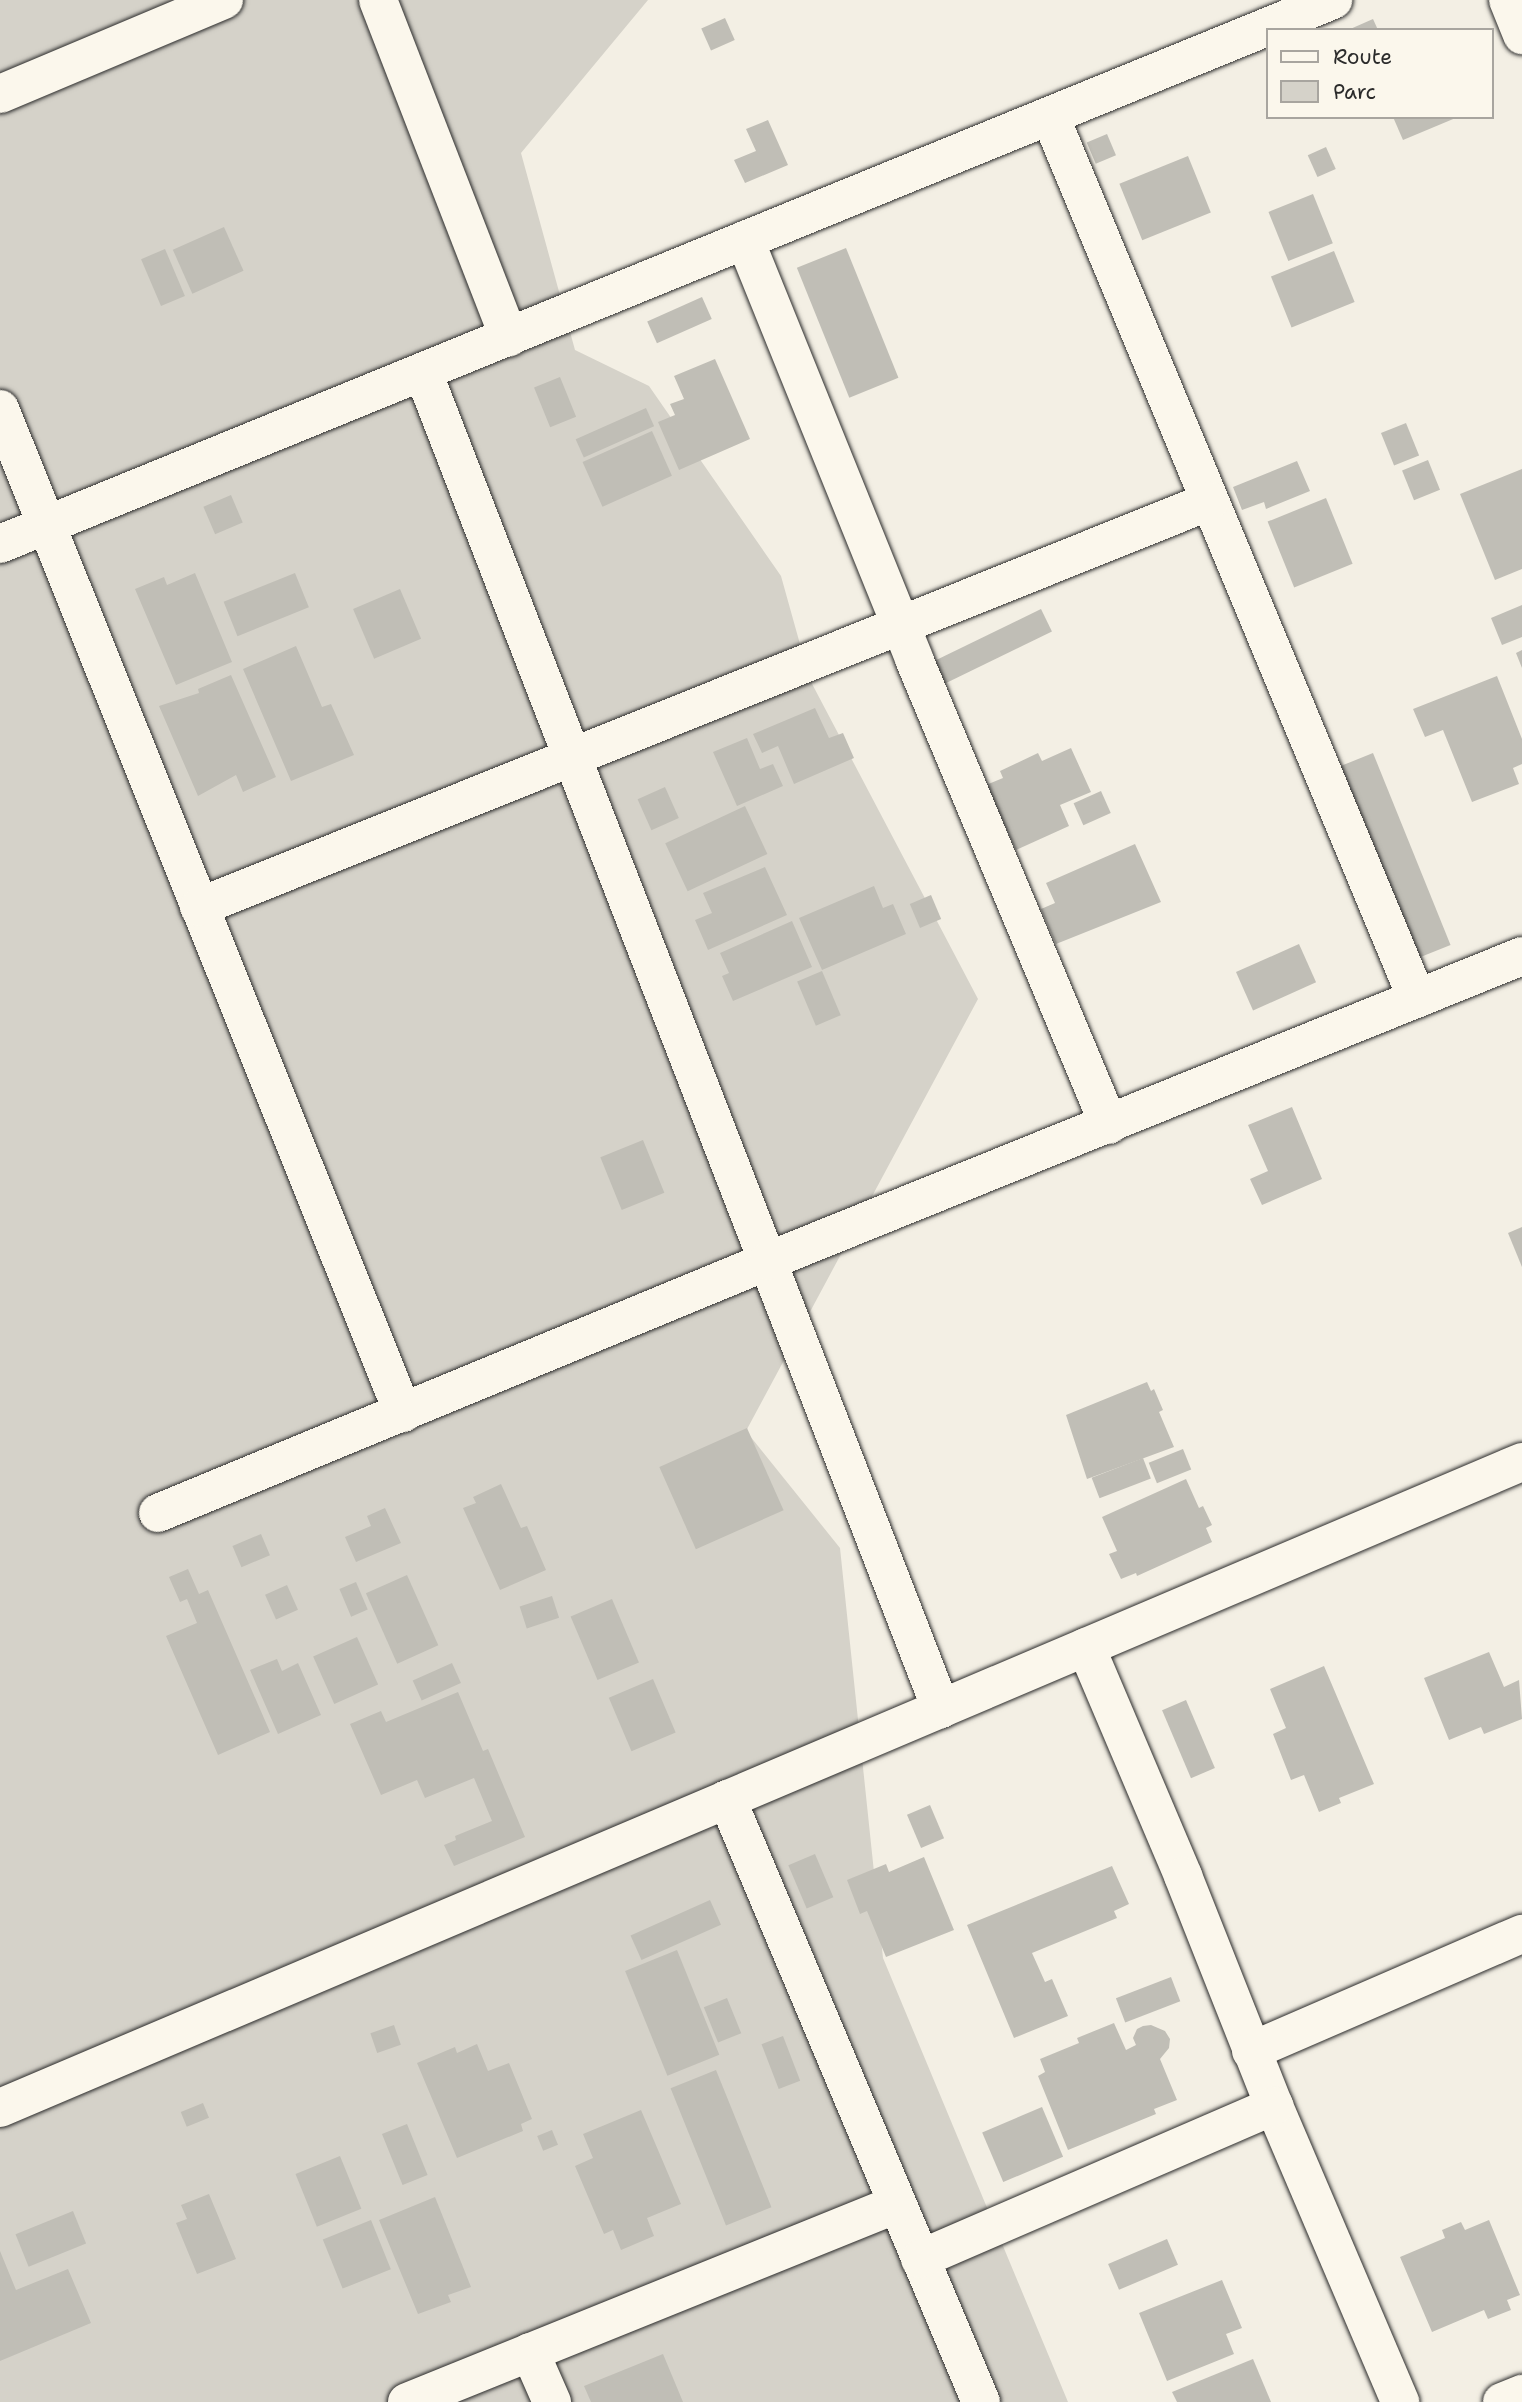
<!DOCTYPE html>
<html>
<head>
<meta charset="utf-8">
<style>
  body { margin:0 }
  #map { position:relative; width:1522px; height:2402px; overflow:hidden; background:#f3efe4; font-family:"Shantell Sans",sans-serif }
  div>[style] { position:absolute }
  .green>* { inset:0; background:#d5d2c9 }
  .building>* { inset:0; background:#c0beb6; transform-origin:0 0 }
  .roads { filter:drop-shadow(0 0 2px #2b2b2b) drop-shadow(0 0 2px #2b2b2b) }
  .minor>* { height:38px; margin:-19px; padding:0 19px; transform-origin:19px; border-radius:19px; background:#fbf7ec }
  span { translate:-50% -50%; white-space:nowrap; text-align:center; line-height:1.15; -webkit-text-stroke:6px #fbf7ec; paint-order:stroke }
  .legend { position:absolute; left:1266px; top:28px; width:228px; height:91px; box-sizing:border-box; background:#fbf7ec; border:2px solid #a8a59f; margin:0; padding:9px 12px; list-style:none; font-size:21px; color:#2b2b2b }
  .legend li { display:flex; align-items:center; gap:14px; height:35px }
  .legend b { width:35px; border:2px solid #a8a59f }
</style>
</head>
<body>
<div id="map">
  <div class="green">
    <div style="clip-path:polygon(0 0,648px 0,521px 153px,575px 350px,649px 386px,781px 576px,810px 680px,978px 999px,746px 1431px,840px 1548px,883px 1958px,1068px 2402px,0 2402px)"></div>
  </div>
  <div class="building">
    <div style="left:725px;top:18px;width:24px;height:26px;rotate:66deg"></div>
    <div style="clip-path:polygon(1373px 19px,1378px 30px,1348px 30px)"></div>
    <div style="clip-path:polygon(1393px 117px,1458px 117px,1403px 140px)"></div>
    <div style="clip-path:polygon(768px 120px,788px 165px,745px 183px,734px 160px,756px 151px,746px 129px)"></div>
    <div style="left:1107px;top:134px;width:23px;height:22px;rotate:67deg"></div>
    <div style="left:1326px;top:147px;width:24px;height:20px;rotate:66deg"></div>
    <div style="left:1188px;top:156px;width:61px;height:74px;rotate:68deg"></div>
    <div style="left:1313px;top:194px;width:53px;height:48px;rotate:68deg"></div>
    <div style="left:224px;top:227px;width:48px;height:56px;rotate:66deg"></div>
    <div style="left:846px;top:248px;width:140px;height:53px;rotate:68deg"></div>
    <div style="left:165px;top:249px;width:51px;height:26px;rotate:67deg"></div>
    <div style="left:1334px;top:251px;width:55px;height:68px;rotate:68deg"></div>
    <div style="left:702px;top:297px;width:24px;height:60px;rotate:66deg"></div>
    <div style="clip-path:polygon(715px 359px,750px 439px,679px 470px,658px 422px,675px 415px,670px 404px,684px 399px,674px 376px)"></div>
    <div style="left:560px;top:377px;width:43px;height:28px;rotate:68deg"></div>
    <div style="left:646px;top:408px;width:20px;height:77px;rotate:66deg"></div>
    <div style="left:1406px;top:423px;width:35px;height:27px;rotate:68deg"></div>
    <div style="left:652px;top:431px;width:49px;height:76px;rotate:66deg"></div>
    <div style="left:1428px;top:460px;width:32px;height:28px;rotate:68deg"></div>
    <div style="clip-path:polygon(1297px 461px,1310px 491px,1266px 509px,1264px 502px,1242px 510px,1233px 487px)"></div>
    <div style="clip-path:polygon(1522px 469px,1522px 569px,1495px 580px,1460px 494px)"></div>
    <div style="left:231px;top:495px;width:30px;height:30px;rotate:67deg"></div>
    <div style="left:1326px;top:498px;width:71px;height:63px;rotate:68deg"></div>
    <div style="clip-path:polygon(195px 573px,232px 662px,176px 685px,135px 589px,164px 577px,167px 585px)"></div>
    <div style="left:295px;top:573px;width:37px;height:77px;rotate:68deg"></div>
    <div style="left:400px;top:589px;width:54px;height:51px;rotate:67deg"></div>
    <div style="clip-path:polygon(1522px 605px,1522px 637px,1502px 645px,1491px 618px)"></div>
    <div style="left:1041px;top:609px;width:25px;height:128px;rotate:64deg"></div>
    <div style="clip-path:polygon(296px 646px,322px 707px,331px 704px,354px 755px,291px 781px,243px 669px)"></div>
    <div style="clip-path:polygon(1522px 650px,1522px 668px,1516px 653px)"></div>
    <div style="clip-path:polygon(231px 675px,276px 777px,243px 792px,236px 775px,198px 796px,159px 706px,199px 693px,198px 689px)"></div>
    <div style="clip-path:polygon(1497px 676px,1522px 739px,1522px 764px,1513px 768px,1519px 784px,1472px 802px,1443px 730px,1425px 737px,1413px 709px)"></div>
    <div style="clip-path:polygon(815px 708px,829px 738px,843px 733px,854px 758px,794px 784px,778px 746px,762px 753px,753px 734px)"></div>
    <div style="clip-path:polygon(747px 738px,760px 769px,773px 764px,783px 786px,737px 806px,713px 752px)"></div>
    <div style="clip-path:polygon(1071px 748px,1091px 792px,1060px 805px,1069px 826px,1016px 850px,986px 785px,1003px 778px,1000px 771px,1038px 753px,1042px 761px)"></div>
    <div style="left:1373px;top:753px;width:207px;height:37px;rotate:68deg"></div>
    <div style="left:665px;top:787px;width:34px;height:30px;rotate:66deg"></div>
    <div style="left:1101px;top:791px;width:24px;height:30px;rotate:66deg"></div>
    <div style="left:745px;top:806px;width:53px;height:88px;rotate:65deg"></div>
    <div style="clip-path:polygon(1135px 844px,1161px 902px,1056px 944px,1041px 909px,1055px 903px,1046px 883px)"></div>
    <div style="clip-path:polygon(765px 867px,787px 915px,708px 950px,695px 920px,712px 913px,703px 893px)"></div>
    <div style="clip-path:polygon(874px 886px,883px 908px,893px 904px,906px 934px,822px 970px,799px 918px)"></div>
    <div style="left:931px;top:895px;width:26px;height:23px;rotate:67deg"></div>
    <div style="clip-path:polygon(792px 921px,812px 967px,733px 1001px,722px 976px,729px 973px,720px 953px)"></div>
    <div style="left:1299px;top:944px;width:42px;height:69px;rotate:66deg"></div>
    <div style="left:822px;top:971px;width:48px;height:27px;rotate:67deg"></div>
    <div style="clip-path:polygon(1292px 1107px,1322px 1179px,1262px 1205px,1250px 1179px,1268px 1171px,1248px 1125px)"></div>
    <div style="left:643px;top:1140px;width:57px;height:46px;rotate:68deg"></div>
    <div style="clip-path:polygon(1522px 1227px,1522px 1267px,1508px 1233px)"></div>
    <div style="clip-path:polygon(1147px 1382px,1151px 1391px,1154px 1389px,1163px 1410px,1159px 1412px,1174px 1447px,1087px 1479px,1066px 1415px)"></div>
    <div style="left:747px;top:1428px;width:90px;height:96px;rotate:66deg"></div>
    <div style="left:1183px;top:1449px;width:22px;height:37px;rotate:68deg"></div>
    <div style="left:1143px;top:1458px;width:22px;height:55px;rotate:69deg"></div>
    <div style="clip-path:polygon(1186px 1479px,1199px 1508px,1203px 1506px,1212px 1525px,1206px 1528px,1212px 1542px,1137px 1576px,1136px 1573px,1121px 1579px,1109px 1554px,1117px 1551px,1102px 1517px)"></div>
    <div style="clip-path:polygon(501px 1484px,521px 1528px,527px 1526px,546px 1570px,500px 1590px,463px 1508px,476px 1503px,473px 1497px)"></div>
    <div style="clip-path:polygon(385px 1508px,401px 1543px,356px 1562px,345px 1537px,371px 1526px,367px 1516px)"></div>
    <div style="left:261px;top:1534px;width:23px;height:31px;rotate:67deg"></div>
    <div style="clip-path:polygon(188px 1569px,199px 1594px,208px 1590px,270px 1732px,218px 1755px,166px 1636px,197px 1623px,187px 1599px,180px 1602px,169px 1577px)"></div>
    <div style="left:407px;top:1575px;width:77px;height:45px;rotate:66deg"></div>
    <div style="left:356px;top:1582px;width:30px;height:18px;rotate:67deg"></div>
    <div style="left:287px;top:1585px;width:27px;height:24px;rotate:66deg"></div>
    <div style="left:552px;top:1596px;width:23px;height:34px;rotate:72deg"></div>
    <div style="left:612px;top:1599px;width:69px;height:45px;rotate:67deg"></div>
    <div style="left:357px;top:1637px;width:52px;height:48px;rotate:66deg"></div>
    <div style="clip-path:polygon(1489px 1652px,1504px 1687px,1519px 1680px,1522px 1719px,1484px 1734px,1481px 1727px,1449px 1740px,1424px 1678px)"></div>
    <div style="clip-path:polygon(277px 1659px,282px 1671px,298px 1663px,321px 1715px,278px 1734px,250px 1670px)"></div>
    <div style="left:452px;top:1663px;width:22px;height:43px;rotate:66deg"></div>
    <div style="clip-path:polygon(1324px 1666px,1374px 1784px,1339px 1798px,1341px 1803px,1319px 1812px,1304px 1775px,1291px 1780px,1273px 1734px,1286px 1728px,1270px 1689px)"></div>
    <div style="left:653px;top:1679px;width:58px;height:48px;rotate:67deg"></div>
    <div style="clip-path:polygon(458px 1692px,483px 1751px,488px 1749px,525px 1837px,454px 1866px,444px 1845px,456px 1840px,455px 1836px,492px 1821px,474px 1778px,425px 1798px,417px 1780px,381px 1795px,350px 1724px,381px 1711px,386px 1722px)"></div>
    <div style="left:1186px;top:1700px;width:74px;height:26px;rotate:67deg"></div>
    <div style="left:930px;top:1805px;width:36px;height:25px;rotate:67deg"></div>
    <div style="left:815px;top:1854px;width:47px;height:29px;rotate:67deg"></div>
    <div style="clip-path:polygon(924px 1857px,954px 1930px,886px 1957px,867px 1911px,860px 1914px,847px 1880px,886px 1864px,889px 1872px)"></div>
    <div style="clip-path:polygon(1112px 1866px,1129px 1904px,1114px 1911px,1117px 1918px,1032px 1953px,1045px 1982px,1052px 1979px,1068px 2016px,1014px 2038px,967px 1925px)"></div>
    <div style="left:710px;top:1900px;width:27px;height:87px;rotate:66deg"></div>
    <div style="left:677px;top:1950px;width:113px;height:56px;rotate:68deg"></div>
    <div style="left:1171px;top:1977px;width:26px;height:59px;rotate:69deg"></div>
    <div style="left:727px;top:1998px;width:38px;height:25px;rotate:68deg"></div>
    <div style="clip-path:polygon(1114px 2023px,1126px 2050px,1136px 2045px,1133px 2038px,1137px 2029px,1143px 2026px,1151px 2025px,1165px 2031px,1170px 2039px,1169px 2048px,1160px 2059px,1177px 2100px,1154px 2109px,1156px 2114px,1068px 2150px,1038px 2076px,1045px 2072px,1040px 2059px,1079px 2043px,1077px 2038px)"></div>
    <div style="left:394px;top:2025px;width:21px;height:25px;rotate:71deg"></div>
    <div style="left:783px;top:2036px;width:48px;height:23px;rotate:69deg"></div>
    <div style="clip-path:polygon(477px 2044px,488px 2071px,509px 2063px,532px 2119px,521px 2124px,523px 2131px,457px 2158px,417px 2063px,455px 2047px,457px 2053px)"></div>
    <div style="left:716px;top:2070px;width:148px;height:49px;rotate:68deg"></div>
    <div style="left:203px;top:2103px;width:16px;height:24px;rotate:68deg"></div>
    <div style="left:1042px;top:2107px;width:54px;height:65px;rotate:67deg"></div>
    <div style="clip-path:polygon(641px 2110px,681px 2204px,647px 2218px,654px 2236px,621px 2250px,613px 2230px,604px 2234px,575px 2166px,593px 2158px,583px 2134px)"></div>
    <div style="left:407px;top:2124px;width:55px;height:27px;rotate:68deg"></div>
    <div style="left:552px;top:2130px;width:16px;height:16px;rotate:68deg"></div>
    <div style="left:340px;top:2156px;width:57px;height:48px;rotate:68deg"></div>
    <div style="clip-path:polygon(209px 2194px,236px 2259px,197px 2274px,176px 2223px,187px 2219px,181px 2205px)"></div>
    <div style="clip-path:polygon(435px 2197px,471px 2287px,448px 2295px,451px 2302px,418px 2314px,379px 2220px)"></div>
    <div style="left:73px;top:2211px;width:35px;height:62px;rotate:68deg"></div>
    <div style="left:371px;top:2220px;width:53px;height:52px;rotate:68deg"></div>
    <div style="clip-path:polygon(1489px 2220px,1520px 2295px,1507px 2300px,1511px 2310px,1488px 2319px,1484px 2310px,1432px 2332px,1400px 2257px,1445px 2238px,1442px 2230px,1461px 2222px,1465px 2230px)"></div>
    <div style="left:1167px;top:2239px;width:28px;height:64px;rotate:67deg"></div>
    <div style="clip-path:polygon(0 2251px,16px 2290px,68px 2269px,91px 2323px,0 2361px)"></div>
    <div style="clip-path:polygon(1222px 2280px,1242px 2328px,1226px 2334px,1234px 2354px,1167px 2381px,1139px 2313px)"></div>
    <div style="clip-path:polygon(663px 2354px,683px 2402px,591px 2402px,584px 2386px)"></div>
    <div style="clip-path:polygon(1253px 2359px,1271px 2402px,1177px 2402px,1172px 2392px)"></div>
  </div>
  <div class="roads">
    <div class="minor">
      <div style="left:378px;top:0;width:362px;rotate:68.8deg"></div>
      <div style="left:1508px;top:0;width:38px;rotate:68deg"></div>
      <div style="left:0;top:94px;width:243px;rotate:-22.8deg"></div>
      <div style="left:1050px;top:116px;width:956px;rotate:67.43deg"></div>
      <div style="left:745px;top:240px;width:452px;rotate:68deg"></div>
      <div style="left:914px;top:659px;width:505px;rotate:67.29deg"></div>
      <div style="left:423px;top:372px;width:1434px;rotate:68.82deg"></div>
      <div style="left:0;top:409px;width:1082px;rotate:68.13deg"></div>
      <div style="left:0;top:544px;width:1440px;rotate:-22.2deg"></div>
      <div style="left:199px;top:907px;width:1089px;rotate:-21.88deg"></div>
      <div style="left:158px;top:1513px;width:660px;rotate:-22.45deg"></div>
      <div style="left:768px;top:1261px;width:813px;rotate:-22.02deg"></div>
      <div style="left:1086px;top:1647px;width:249px;rotate:67deg"></div>
      <div style="left:1183px;top:1876px;width:247px;rotate:68.4deg"></div>
      <div style="left:1274px;top:2106px;width:322px;rotate:66.9deg"></div>
      <div style="left:727px;top:1799px;width:654px;rotate:67.16deg"></div>
      <div style="left:1251px;top:2051px;width:295px;rotate:-23.4deg"></div>
      <div style="left:0;top:2108px;width:1653px;rotate:-23deg"></div>
      <div style="left:920px;top:2259px;width:386px;rotate:-23.4deg"></div>
      <div style="left:530px;top:2352px;width:55px;rotate:66.3deg"></div>
      <div style="left:407px;top:2402px;width:528px;rotate:-22deg"></div>
      <div style="left:1502px;top:2402px;width:22px;rotate:-22deg"></div>
    </div>
  </div>
  <ul class="legend">
  <li><b style="height:9px;background:#fbf7ec"></b>Route</li>
  <li><b style="height:19px;background:#d5d2c9"></b>Parc</li>
  </ul>
</div>
</body>
</html>
